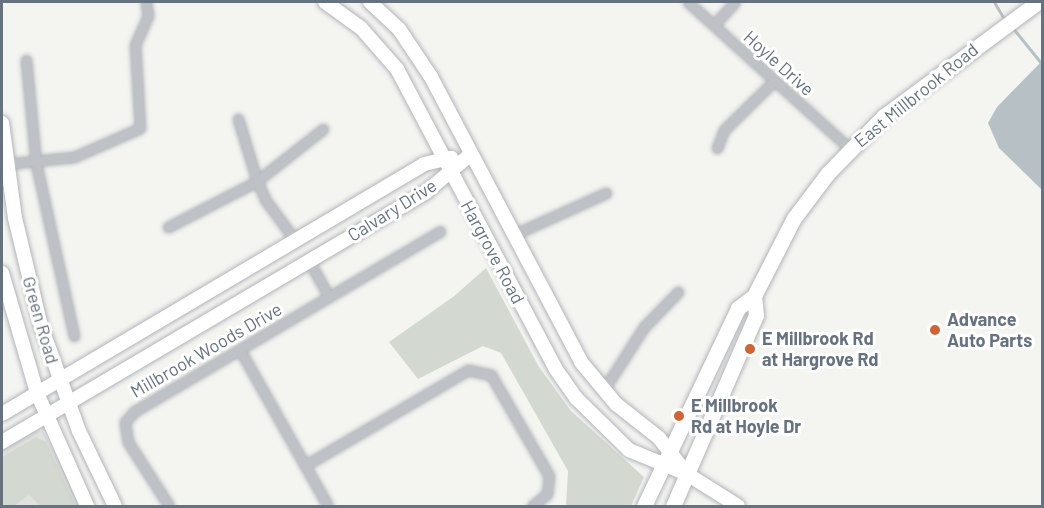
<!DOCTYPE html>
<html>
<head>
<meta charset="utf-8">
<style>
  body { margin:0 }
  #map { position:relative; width:1044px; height:508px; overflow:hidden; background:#f4f4f1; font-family:Barlow,sans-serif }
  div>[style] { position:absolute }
  .built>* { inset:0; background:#e2e3e1 }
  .green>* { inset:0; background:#d3d9d1 }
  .water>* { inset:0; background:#b7c0c5 }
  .stream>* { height:3px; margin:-1.5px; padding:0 1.5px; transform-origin:1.5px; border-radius:1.5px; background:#b7c0c5 }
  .roads { filter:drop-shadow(0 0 2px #b1b5b9) drop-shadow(0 0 2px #b1b5b9) }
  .street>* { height:9px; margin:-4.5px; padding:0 4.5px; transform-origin:4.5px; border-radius:4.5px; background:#bec1c5 }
  .secondary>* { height:14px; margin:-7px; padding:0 7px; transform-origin:7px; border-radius:7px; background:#fff }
  .primary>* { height:15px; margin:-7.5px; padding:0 7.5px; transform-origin:7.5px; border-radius:7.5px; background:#fff }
  .dots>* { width:16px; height:16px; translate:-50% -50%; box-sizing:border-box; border:3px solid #fff; border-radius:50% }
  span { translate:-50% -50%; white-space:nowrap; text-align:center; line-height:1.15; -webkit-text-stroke:6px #fff; paint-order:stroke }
  .street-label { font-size:18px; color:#66727f }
  .poi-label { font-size:18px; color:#66727f; font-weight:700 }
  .left { translate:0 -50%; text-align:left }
  .frame { position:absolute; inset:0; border:3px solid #66727f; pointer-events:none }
</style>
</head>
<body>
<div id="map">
  <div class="built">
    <div style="clip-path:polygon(43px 431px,82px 506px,2px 506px,2px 451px,33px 432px)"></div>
  </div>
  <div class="green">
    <div style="clip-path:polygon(486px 268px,539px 367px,571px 411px,644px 477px,631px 506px,566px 506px,568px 471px,501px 353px,483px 346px,418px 379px,389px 342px,453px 297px)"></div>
    <div style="clip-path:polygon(36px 437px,46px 442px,76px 506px,40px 506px,29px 495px,14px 506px,2px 506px,2px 457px)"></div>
  </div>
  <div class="water">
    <div style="clip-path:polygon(1042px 61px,1042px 190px,999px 148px,988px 123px,997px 107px)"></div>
  </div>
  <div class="stream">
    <div style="left:994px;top:2px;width:21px;rotate:59deg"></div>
    <div style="left:1012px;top:27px;width:46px;rotate:51.1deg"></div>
  </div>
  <div class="roads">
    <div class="street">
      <div style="left:688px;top:2px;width:217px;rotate:42.2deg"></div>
      <div style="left:714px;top:25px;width:31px;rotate:-48deg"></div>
      <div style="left:26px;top:60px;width:103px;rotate:84.5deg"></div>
      <div style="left:36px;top:163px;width:177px;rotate:77.6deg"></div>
      <div style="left:717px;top:148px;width:19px;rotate:-69deg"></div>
      <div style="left:724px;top:130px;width:70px;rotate:-44.4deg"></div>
      <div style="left:6px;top:164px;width:68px;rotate:-5.9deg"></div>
      <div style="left:74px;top:157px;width:72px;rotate:-23.7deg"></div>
      <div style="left:140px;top:128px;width:83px;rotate:-93.4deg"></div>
      <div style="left:135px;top:45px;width:32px;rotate:-66deg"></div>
      <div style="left:148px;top:16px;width:14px;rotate:-98deg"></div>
      <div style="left:168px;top:227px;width:100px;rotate:-27.3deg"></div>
      <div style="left:257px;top:181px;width:65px;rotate:-107deg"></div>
      <div style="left:513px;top:235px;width:102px;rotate:-24.3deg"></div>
      <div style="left:295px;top:240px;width:49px;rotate:-126.6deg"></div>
      <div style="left:266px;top:201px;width:22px;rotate:-114deg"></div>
      <div style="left:257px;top:181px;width:84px;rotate:-38.2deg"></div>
      <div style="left:309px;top:261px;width:41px;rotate:60.9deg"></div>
      <div style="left:240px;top:350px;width:179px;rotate:60.6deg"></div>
      <div style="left:603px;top:391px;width:76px;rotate:-57.4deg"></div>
      <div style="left:644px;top:327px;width:49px;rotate:-45.8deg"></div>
      <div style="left:306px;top:465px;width:188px;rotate:-30.4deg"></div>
      <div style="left:468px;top:370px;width:24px;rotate:12deg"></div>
      <div style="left:491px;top:375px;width:116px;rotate:60.1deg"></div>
      <div style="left:549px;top:476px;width:18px;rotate:96deg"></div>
      <div style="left:547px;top:494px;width:19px;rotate:141deg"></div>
      <div style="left:169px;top:506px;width:76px;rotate:-122.6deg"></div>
      <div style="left:128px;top:442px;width:20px;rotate:-99deg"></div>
      <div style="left:125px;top:422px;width:15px;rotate:-48deg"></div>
      <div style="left:135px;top:411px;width:354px;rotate:-30.5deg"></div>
    </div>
    <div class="secondary">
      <div style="left:325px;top:2px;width:44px;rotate:35.8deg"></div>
      <div style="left:361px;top:28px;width:55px;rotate:48.7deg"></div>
      <div style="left:397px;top:69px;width:338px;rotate:62.1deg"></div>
      <div style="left:555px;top:368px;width:37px;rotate:55deg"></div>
      <div style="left:576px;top:398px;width:74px;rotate:44.5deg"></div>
      <div style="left:629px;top:450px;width:63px;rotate:22.5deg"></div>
      <div style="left:687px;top:474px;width:60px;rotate:32.1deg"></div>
      <div style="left:370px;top:2px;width:40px;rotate:43deg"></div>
      <div style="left:399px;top:29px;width:58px;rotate:56.3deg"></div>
      <div style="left:431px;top:77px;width:322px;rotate:62.2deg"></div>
      <div style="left:581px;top:362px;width:55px;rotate:50.2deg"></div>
      <div style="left:616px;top:404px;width:55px;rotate:38.3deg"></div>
      <div style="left:659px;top:438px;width:46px;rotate:52.1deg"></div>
      <div style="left:2px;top:123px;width:96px;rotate:82.2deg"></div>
      <div style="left:15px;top:218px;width:111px;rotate:76.5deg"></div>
      <div style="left:41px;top:326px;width:112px;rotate:70.1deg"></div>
      <div style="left:79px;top:431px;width:83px;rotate:64.4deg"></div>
      <div style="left:2px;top:273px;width:125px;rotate:73.7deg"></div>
      <div style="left:37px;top:393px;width:124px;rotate:66.1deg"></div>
      <div style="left:2px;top:414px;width:490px;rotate:-30.6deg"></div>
      <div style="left:424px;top:164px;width:28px;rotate:-13deg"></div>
      <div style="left:2px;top:442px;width:491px;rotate:-30.5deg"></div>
      <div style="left:425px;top:193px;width:60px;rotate:-40.3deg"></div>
    </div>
    <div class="primary">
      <div style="left:644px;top:506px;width:219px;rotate:-64.6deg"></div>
      <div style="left:738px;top:308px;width:20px;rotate:-37deg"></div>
      <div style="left:754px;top:296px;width:88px;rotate:-62.9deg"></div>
      <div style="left:794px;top:218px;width:56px;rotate:-52.9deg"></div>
      <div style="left:828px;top:173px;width:80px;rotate:-45.5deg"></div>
      <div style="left:884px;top:116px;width:192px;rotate:-36.5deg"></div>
      <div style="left:673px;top:506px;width:208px;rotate:-66.5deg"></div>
      <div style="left:756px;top:315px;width:19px;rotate:-96deg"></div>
    </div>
  </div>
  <div class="dots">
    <div style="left:935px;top:330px;background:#d06435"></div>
    <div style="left:750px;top:349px;background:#d06435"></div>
    <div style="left:679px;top:416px;background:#d06435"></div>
  </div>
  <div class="street-label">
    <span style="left:779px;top:63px;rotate:42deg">Hoyle Drive</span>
    <span style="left:916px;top:95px;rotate:-39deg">East Millbrook Road</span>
    <span style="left:392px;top:210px;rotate:-32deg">Calvary Drive</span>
    <span style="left:493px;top:252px;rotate:62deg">Hargrove Road</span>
    <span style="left:41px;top:320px;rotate:74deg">Green Road</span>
    <span style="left:206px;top:350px;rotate:-30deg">Millbrook Woods Drive</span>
  </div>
  <div class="poi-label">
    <span class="left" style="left:947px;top:330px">Advance<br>Auto Parts</span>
    <span class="left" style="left:762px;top:349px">E Millbrook Rd<br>at Hargrove Rd</span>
    <span class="left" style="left:691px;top:416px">E Millbrook<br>Rd at Hoyle Dr</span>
  </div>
  <div class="frame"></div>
</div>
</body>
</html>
